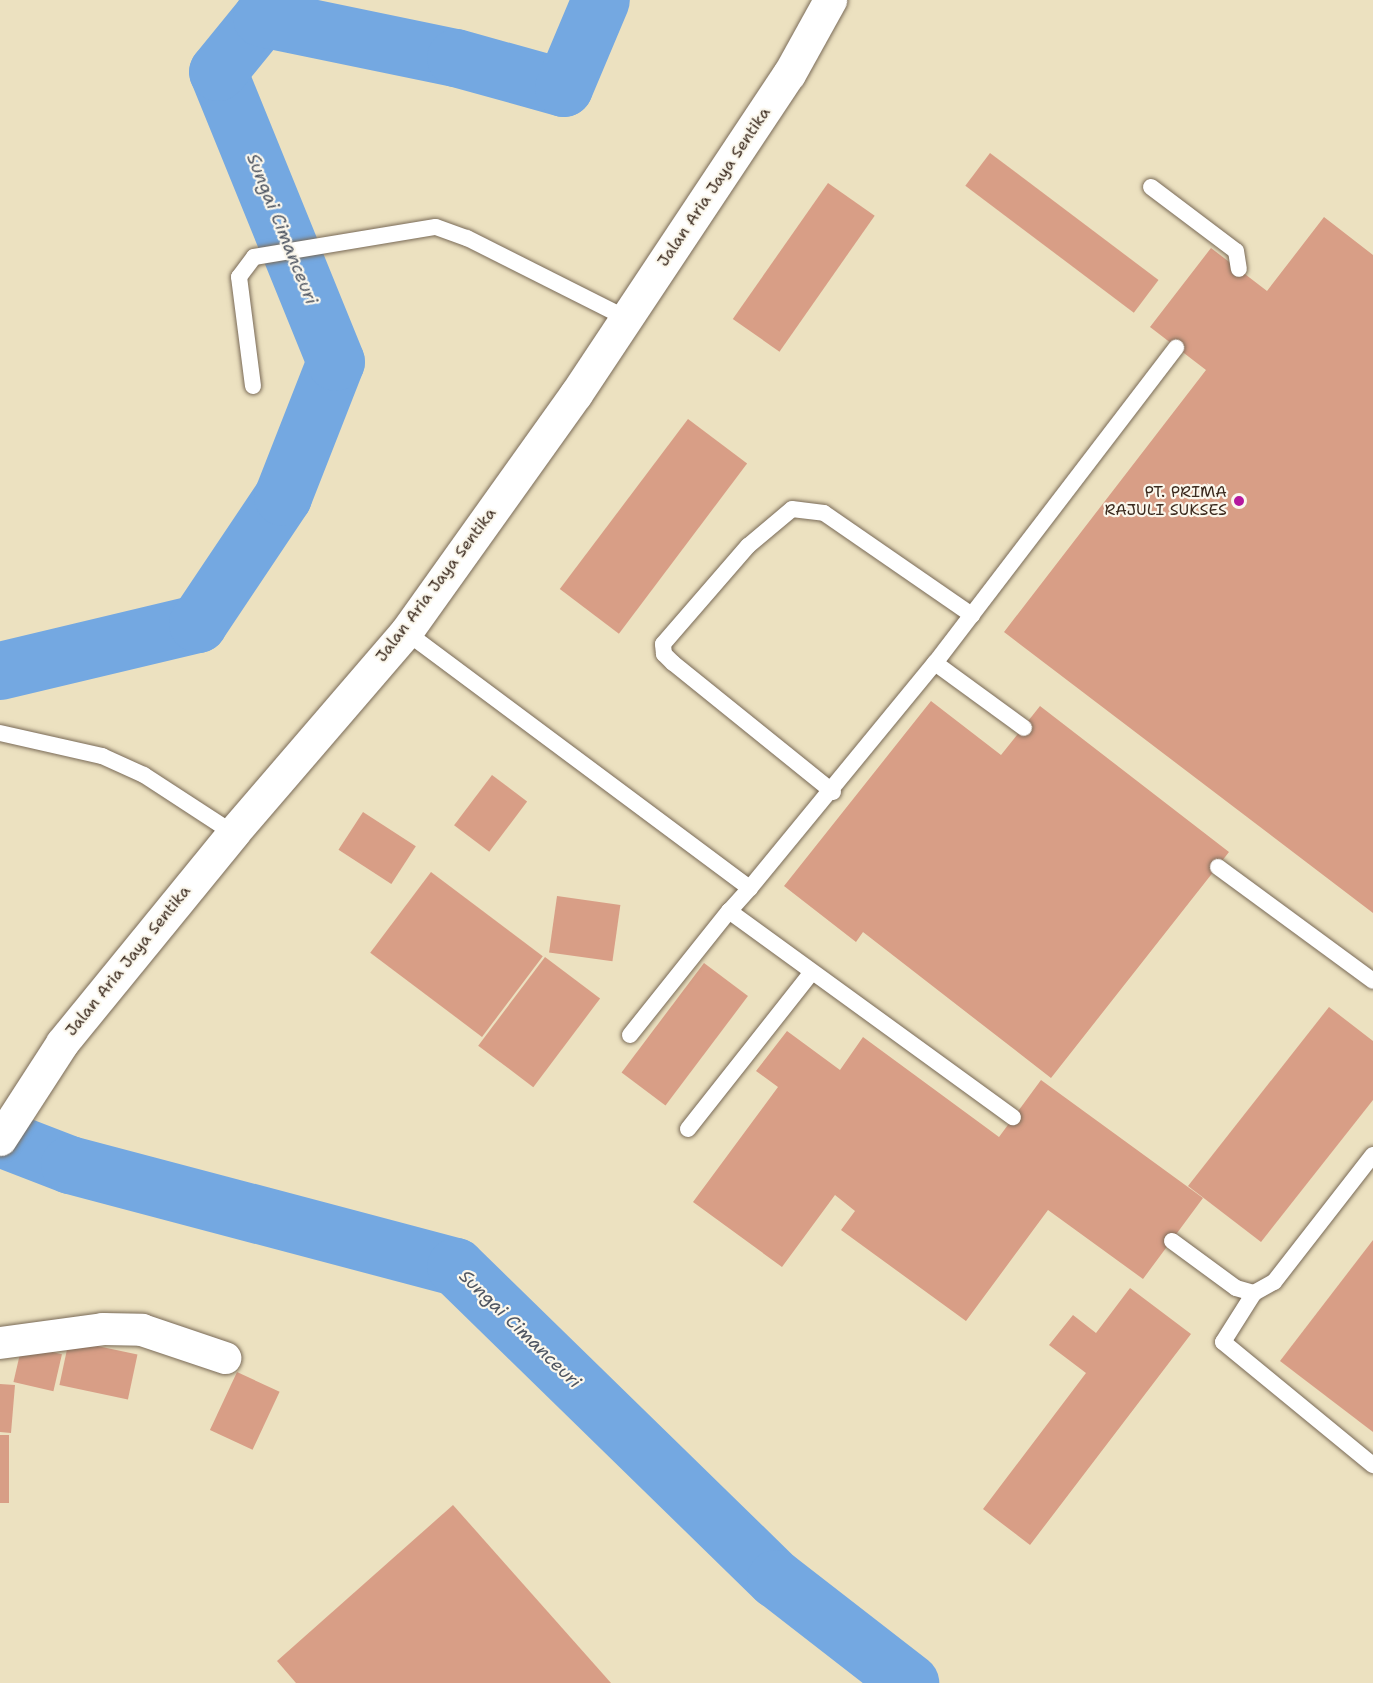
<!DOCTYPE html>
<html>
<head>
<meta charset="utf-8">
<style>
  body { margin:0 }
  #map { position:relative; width:1373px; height:1683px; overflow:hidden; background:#ece1c0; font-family:"Shantell Sans",sans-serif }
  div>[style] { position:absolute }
  .river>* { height:58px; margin:-29px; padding:0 29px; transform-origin:29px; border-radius:29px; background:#74a8e1 }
  .building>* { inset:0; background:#d89e86; transform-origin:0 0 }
  .roads { filter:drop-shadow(0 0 2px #796a57) drop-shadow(0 0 2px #796a57) }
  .service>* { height:16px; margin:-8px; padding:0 8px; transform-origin:8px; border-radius:8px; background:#fff }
  .minor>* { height:32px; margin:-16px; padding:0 16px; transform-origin:16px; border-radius:16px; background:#fff }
  .tertiary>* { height:33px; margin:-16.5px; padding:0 16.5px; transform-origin:16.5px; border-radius:16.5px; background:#fff }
  .dots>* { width:16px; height:16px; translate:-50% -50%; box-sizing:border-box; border:3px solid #fbf7ec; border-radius:50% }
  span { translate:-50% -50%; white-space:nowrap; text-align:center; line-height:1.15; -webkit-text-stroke:4.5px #fbf7ec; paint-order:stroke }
  .street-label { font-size:16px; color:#3b2a1e }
  .poi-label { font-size:16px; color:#3b2a1e }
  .right { translate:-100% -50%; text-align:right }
  .water-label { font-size:18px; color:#4f5662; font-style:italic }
</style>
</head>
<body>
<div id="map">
  <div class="river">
    <div style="left:0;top:671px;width:204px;rotate:-13.4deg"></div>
    <div style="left:198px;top:624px;width:153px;rotate:-56.2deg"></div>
    <div style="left:283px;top:497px;width:145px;rotate:-68.6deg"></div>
    <div style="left:336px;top:362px;width:313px;rotate:-112.1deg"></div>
    <div style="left:218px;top:72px;width:70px;rotate:-50.8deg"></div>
    <div style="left:262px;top:18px;width:198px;rotate:11.7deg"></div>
    <div style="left:456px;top:58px;width:112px;rotate:15.5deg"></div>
    <div style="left:564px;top:88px;width:95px;rotate:-67.2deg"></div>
    <div style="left:0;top:1138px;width:75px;rotate:21.1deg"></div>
    <div style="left:70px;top:1165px;width:399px;rotate:14.8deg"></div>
    <div style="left:456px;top:1267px;width:447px;rotate:44.3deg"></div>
    <div style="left:776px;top:1579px;width:170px;rotate:37.8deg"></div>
  </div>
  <div class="building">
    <div style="left:990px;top:153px;width:211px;height:41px;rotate:37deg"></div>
    <div style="left:828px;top:183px;width:57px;height:166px;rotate:35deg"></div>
    <div style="clip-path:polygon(1324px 217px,1373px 255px,1373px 913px,1004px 632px,1206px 370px,1150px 327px,1211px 248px,1267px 291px)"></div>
    <div style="left:688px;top:419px;width:74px;height:213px;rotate:37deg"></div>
    <div style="clip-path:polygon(931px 701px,1001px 755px,1040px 706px,1229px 852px,1051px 1078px,863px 932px,856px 942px,784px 886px)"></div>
    <div style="left:492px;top:775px;width:44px;height:63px;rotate:37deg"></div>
    <div style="left:363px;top:812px;width:63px;height:45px;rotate:33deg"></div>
    <div style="left:431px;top:872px;width:140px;height:101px;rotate:37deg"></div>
    <div style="left:557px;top:896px;width:64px;height:57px;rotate:8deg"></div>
    <div style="left:545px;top:957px;width:69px;height:111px;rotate:37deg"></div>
    <div style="left:704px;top:963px;width:55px;height:137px;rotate:37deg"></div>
    <div style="clip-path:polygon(1329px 1007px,1373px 1041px,1373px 1100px,1261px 1242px,1188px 1186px)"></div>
    <div style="clip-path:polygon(787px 1031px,840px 1070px,863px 1037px,999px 1137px,1041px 1080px,1203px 1198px,1143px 1279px,1048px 1210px,966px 1321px,841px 1230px,855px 1211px,835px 1195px,782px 1267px,693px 1202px,778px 1087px,756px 1071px)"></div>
    <div style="clip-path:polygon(1373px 1240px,1373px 1432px,1280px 1361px)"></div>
    <div style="clip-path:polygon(1130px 1288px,1191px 1334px,1030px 1545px,983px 1509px,1086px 1373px,1049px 1345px,1073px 1315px,1096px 1333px)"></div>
    <div style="left:69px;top:1340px;width:70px;height:46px;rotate:12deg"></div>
    <div style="left:22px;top:1345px;width:41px;height:38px;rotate:13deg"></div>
    <div style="left:237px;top:1372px;width:47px;height:64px;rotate:25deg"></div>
    <div style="clip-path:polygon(0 1384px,15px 1385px,11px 1433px,0 1432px)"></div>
    <div style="left:0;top:1435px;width:9px;height:68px"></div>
    <div style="clip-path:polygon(453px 1505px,611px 1683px,296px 1683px,277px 1661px)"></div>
  </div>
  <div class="roads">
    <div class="service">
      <div style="left:1151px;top:187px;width:106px;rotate:37deg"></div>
      <div style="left:1236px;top:251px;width:18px;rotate:81deg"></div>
      <div style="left:253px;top:386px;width:110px;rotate:-97.3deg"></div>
      <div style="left:239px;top:277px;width:25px;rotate:-53deg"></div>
      <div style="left:254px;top:257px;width:184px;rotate:-9.4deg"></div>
      <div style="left:436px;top:227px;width:33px;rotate:20deg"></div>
      <div style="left:467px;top:238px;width:178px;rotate:26.7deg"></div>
      <div style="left:406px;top:632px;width:429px;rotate:36.7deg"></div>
      <div style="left:750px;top:888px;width:31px;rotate:132deg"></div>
      <div style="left:729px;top:911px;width:351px;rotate:36deg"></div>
      <div style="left:935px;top:663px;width:110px;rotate:36.1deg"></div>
      <div style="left:0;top:733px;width:105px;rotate:12.7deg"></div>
      <div style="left:102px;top:756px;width:46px;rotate:24.3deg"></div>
      <div style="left:144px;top:775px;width:106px;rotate:33.1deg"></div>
      <div style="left:833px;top:792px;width:206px;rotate:-141.1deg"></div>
      <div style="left:673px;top:663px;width:13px;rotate:-135deg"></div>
      <div style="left:664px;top:654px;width:10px;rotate:-96deg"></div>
      <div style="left:663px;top:644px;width:130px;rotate:-49.1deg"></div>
      <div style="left:748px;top:546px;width:57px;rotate:-40.1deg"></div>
      <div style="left:792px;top:509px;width:32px;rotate:7deg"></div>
      <div style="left:824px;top:513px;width:180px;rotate:34.6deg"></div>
      <div style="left:1218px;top:867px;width:192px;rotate:36.3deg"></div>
      <div style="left:750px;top:888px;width:291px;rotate:-50.6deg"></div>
      <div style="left:935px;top:663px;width:397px;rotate:-52.6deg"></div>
      <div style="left:630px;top:1035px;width:159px;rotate:-51.4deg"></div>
      <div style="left:688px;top:1129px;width:200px;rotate:-51.7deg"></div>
      <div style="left:1172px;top:1241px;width:79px;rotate:36.3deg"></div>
      <div style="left:1236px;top:1288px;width:19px;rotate:16deg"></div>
      <div style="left:1254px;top:1293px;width:23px;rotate:-29deg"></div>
      <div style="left:1274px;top:1282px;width:161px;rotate:-52.1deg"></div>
      <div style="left:1254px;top:1293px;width:58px;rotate:122.3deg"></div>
      <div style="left:1223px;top:1342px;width:194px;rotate:39.4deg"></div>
    </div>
    <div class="minor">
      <div style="left:0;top:1343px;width:104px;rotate:-7.7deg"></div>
      <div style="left:103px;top:1329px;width:39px;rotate:1deg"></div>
      <div style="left:142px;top:1330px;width:88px;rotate:18.6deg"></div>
    </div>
    <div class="tertiary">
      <div style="left:0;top:1139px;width:114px;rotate:-57.1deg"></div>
      <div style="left:62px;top:1043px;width:271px;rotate:-50.8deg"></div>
      <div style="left:233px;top:833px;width:265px;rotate:-49.3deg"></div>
      <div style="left:406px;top:632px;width:292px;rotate:-54.5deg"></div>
      <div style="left:576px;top:394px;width:384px;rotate:-56.4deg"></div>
      <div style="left:789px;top:74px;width:85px;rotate:-61deg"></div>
    </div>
  </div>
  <div class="dots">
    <div style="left:1239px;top:501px;background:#b5179e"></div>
  </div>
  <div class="street-label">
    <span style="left:714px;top:187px;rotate:-56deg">Jalan Aria Jaya Sentika</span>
    <span style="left:436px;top:585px;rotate:-53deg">Jalan Aria Jaya Sentika</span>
    <span style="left:128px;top:961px;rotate:-51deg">Jalan Aria Jaya Sentika</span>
  </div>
  <div class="poi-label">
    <span class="right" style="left:1227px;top:501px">PT. PRIMA<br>RAJULI SUKSES</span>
  </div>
  <div class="water-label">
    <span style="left:282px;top:229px;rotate:68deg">Sungai Cimanceuri</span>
    <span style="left:520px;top:1329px;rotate:44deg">Sungai Cimanceuri</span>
  </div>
</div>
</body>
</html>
